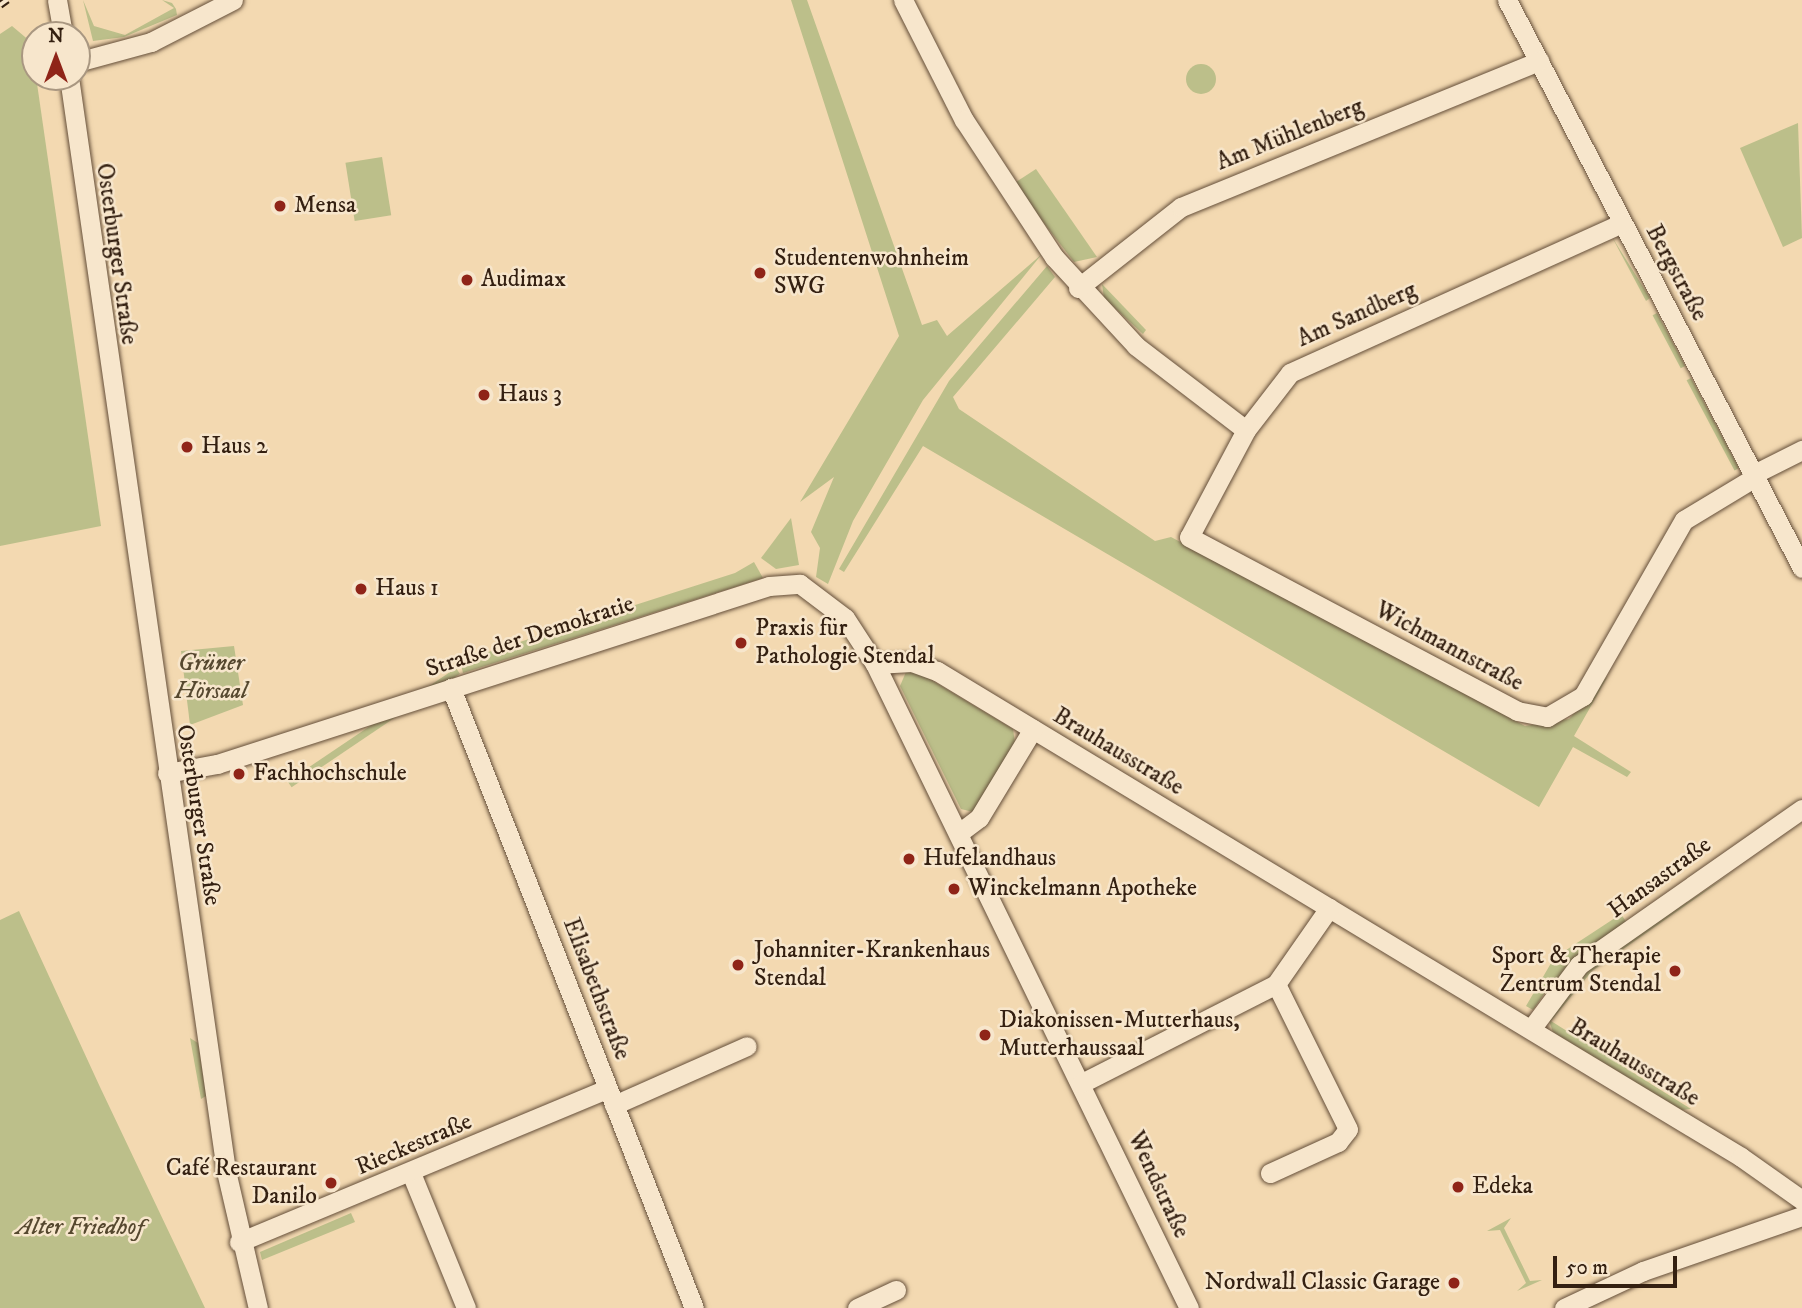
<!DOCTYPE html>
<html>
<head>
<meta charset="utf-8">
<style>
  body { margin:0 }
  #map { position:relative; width:1802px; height:1308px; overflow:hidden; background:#f3d9b1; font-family:"IM FELL DW Pica",serif }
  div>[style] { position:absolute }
  .green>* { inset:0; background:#bcbf8a; transform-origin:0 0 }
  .round { border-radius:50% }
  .roads { filter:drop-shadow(0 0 2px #644e39) drop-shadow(0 0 2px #644e39) }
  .minor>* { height:19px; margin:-9.5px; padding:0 9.5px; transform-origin:9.5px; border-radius:9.5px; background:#f7e6cc }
  .rail>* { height:8px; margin-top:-4px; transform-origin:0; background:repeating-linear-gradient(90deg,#f7e6cc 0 16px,#342011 0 32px); box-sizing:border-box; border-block:2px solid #342011 }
  .dots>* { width:19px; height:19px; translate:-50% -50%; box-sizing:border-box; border:4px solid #f7e6cc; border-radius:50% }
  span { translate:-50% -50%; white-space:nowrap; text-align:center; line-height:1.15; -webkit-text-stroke:5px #f7e6cc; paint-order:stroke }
  .street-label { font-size:24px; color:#342011 }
  .poi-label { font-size:24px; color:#342011 }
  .left { translate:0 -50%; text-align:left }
  .right { translate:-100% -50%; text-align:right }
  .park-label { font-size:24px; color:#56482f; font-style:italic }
  .north { position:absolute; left:21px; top:21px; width:70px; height:70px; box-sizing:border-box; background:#f7e6cc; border:2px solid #a99781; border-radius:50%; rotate:0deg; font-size:19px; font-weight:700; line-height:28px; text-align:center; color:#342011 }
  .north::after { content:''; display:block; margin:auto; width:24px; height:32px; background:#8f2418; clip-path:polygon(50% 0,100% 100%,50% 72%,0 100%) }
  .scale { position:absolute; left:1553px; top:1256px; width:124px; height:32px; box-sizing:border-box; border:4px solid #342011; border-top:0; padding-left:9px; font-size:21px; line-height:24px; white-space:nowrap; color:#342011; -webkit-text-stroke:5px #f7e6cc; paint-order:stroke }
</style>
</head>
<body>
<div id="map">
  <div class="green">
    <div style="clip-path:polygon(83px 0,94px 26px,125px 35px,174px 8px,162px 0,172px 3px,176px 9px,177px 15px,124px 37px,93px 41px)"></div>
    <div style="clip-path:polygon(791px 0,807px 0,922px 325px,937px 320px,947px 336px,1042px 254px,923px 400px,853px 521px,828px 584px,816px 577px,820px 548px,811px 532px,834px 477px,800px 502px,899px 336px)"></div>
    <div style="clip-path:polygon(12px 26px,31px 42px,101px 526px,0 546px,0 34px)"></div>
    <div class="round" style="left:1186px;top:64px;width:30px;height:30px"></div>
    <div style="clip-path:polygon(1798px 123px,1802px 238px,1783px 247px,1740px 148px)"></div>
    <div style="left:382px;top:157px;width:59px;height:37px;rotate:81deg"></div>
    <div style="clip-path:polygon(1036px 169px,1097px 257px,1074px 262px,1040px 218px,1016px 182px)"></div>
    <div style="clip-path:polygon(1612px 237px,1650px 298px,1646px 301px)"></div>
    <div style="clip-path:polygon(1047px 266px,1055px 277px,953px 397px,959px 409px,1155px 541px,1171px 537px,1525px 726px,1569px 719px,1608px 676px,1574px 736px,1631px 772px,1627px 777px,1573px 747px,1539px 807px,923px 446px,844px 572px,839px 569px,949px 381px)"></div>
    <div style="clip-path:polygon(1102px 284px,1146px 330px,1143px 334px,1104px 298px)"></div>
    <div style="left:1657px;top:313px;width:60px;height:5px;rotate:62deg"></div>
    <div style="left:1691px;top:378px;width:102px;height:5px;rotate:62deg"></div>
    <div style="clip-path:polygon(791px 518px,799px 565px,776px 569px,761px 558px)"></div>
    <div style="clip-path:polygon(754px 562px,763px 578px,463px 673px,460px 661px,735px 573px)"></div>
    <div style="clip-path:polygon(234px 646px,243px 705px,190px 725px,181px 651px)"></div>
    <div style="left:456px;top:668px;width:7px;height:203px;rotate:56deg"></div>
    <div style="clip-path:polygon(906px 672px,918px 672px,1013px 729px,1015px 743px,973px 812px,961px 809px,900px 686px)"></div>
    <div style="clip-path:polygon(1736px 870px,1592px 971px,1551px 1021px,1691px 1109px,1682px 1110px,1553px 1032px,1549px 1021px,1585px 970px)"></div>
    <div style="clip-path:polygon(19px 911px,100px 1087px,205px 1308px,0 1308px,0 920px)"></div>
    <div style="clip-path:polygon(1621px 914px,1627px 923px,1549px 987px,1533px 1010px,1526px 1006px,1554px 958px)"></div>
    <div style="clip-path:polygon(190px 1038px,198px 1043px,206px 1096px,201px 1099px)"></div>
    <div style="clip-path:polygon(351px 1213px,355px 1222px,262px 1260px,260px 1252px)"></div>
    <div style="clip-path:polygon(1511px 1218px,1504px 1228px,1530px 1281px,1542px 1280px,1517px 1291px,1526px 1283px,1500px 1230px,1487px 1231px)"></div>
  </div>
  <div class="roads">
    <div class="minor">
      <div style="left:57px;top:0;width:36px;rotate:80deg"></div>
      <div style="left:903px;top:0;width:135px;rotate:63.1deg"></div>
      <div style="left:964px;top:120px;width:164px;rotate:56.7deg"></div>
      <div style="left:1054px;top:257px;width:121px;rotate:47.3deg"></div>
      <div style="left:1136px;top:346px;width:138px;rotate:37.4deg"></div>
      <div style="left:1507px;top:0;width:640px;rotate:62.55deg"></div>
      <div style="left:77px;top:62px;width:77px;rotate:-15.1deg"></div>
      <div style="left:151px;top:42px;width:92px;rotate:-27.1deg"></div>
      <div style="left:69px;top:77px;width:1105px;rotate:81.83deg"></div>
      <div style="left:226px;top:1171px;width:141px;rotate:76.9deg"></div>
      <div style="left:1622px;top:223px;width:364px;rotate:155.7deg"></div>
      <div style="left:1290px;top:373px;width:72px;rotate:127.7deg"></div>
      <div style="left:1246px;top:430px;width:121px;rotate:118deg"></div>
      <div style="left:1189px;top:537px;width:371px;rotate:27.9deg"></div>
      <div style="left:1517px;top:711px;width:31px;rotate:11deg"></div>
      <div style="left:1547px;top:717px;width:42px;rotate:-30.3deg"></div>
      <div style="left:1583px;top:696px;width:203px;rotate:-60.2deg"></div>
      <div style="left:1684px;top:520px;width:83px;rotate:-31.2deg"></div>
      <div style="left:1078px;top:288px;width:131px;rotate:-38.2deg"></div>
      <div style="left:1181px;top:207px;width:387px;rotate:-22.2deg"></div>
      <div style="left:1754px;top:474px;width:54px;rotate:-26.6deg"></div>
      <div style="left:875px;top:664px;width:37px;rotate:-3deg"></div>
      <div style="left:912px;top:662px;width:27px;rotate:20deg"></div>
      <div style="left:937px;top:671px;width:939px;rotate:31.15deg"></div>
      <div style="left:1741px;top:1157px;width:75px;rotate:35.2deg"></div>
      <div style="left:451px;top:688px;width:666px;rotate:68.6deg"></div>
      <div style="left:167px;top:773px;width:51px;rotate:-10.2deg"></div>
      <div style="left:217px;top:764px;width:580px;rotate:-17.87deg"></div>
      <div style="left:769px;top:586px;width:31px;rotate:-4deg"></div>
      <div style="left:800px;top:584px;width:56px;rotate:37.1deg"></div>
      <div style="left:845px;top:618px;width:55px;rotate:56.9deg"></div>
      <div style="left:875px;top:664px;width:716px;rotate:64.01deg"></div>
      <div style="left:959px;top:833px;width:25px;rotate:-37deg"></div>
      <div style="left:979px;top:818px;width:104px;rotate:-58.8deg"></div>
      <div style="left:1531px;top:1029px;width:80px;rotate:-53.1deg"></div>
      <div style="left:1579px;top:965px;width:272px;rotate:-35deg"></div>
      <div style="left:1082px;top:1083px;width:218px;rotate:-27deg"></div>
      <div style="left:1276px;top:984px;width:93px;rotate:-55.1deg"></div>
      <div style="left:614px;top:1105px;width:145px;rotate:-23.9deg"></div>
      <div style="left:411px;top:1173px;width:146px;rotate:67.8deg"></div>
      <div style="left:1270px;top:1173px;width:75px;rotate:-24.5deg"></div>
      <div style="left:1338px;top:1142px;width:16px;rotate:-52deg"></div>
      <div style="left:1348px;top:1129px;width:162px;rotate:-116.4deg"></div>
      <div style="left:239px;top:1242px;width:399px;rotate:-22.6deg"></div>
      <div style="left:857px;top:1308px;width:43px;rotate:-24.8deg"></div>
      <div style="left:1564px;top:1308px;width:87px;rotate:-25.1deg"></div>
      <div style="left:1643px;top:1271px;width:168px;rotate:-19.1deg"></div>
    </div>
  </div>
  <div class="rail">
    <div style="left:0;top:5px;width:9px;rotate:-36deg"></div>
  </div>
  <div class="dots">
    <div style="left:280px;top:206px;background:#8f2418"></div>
    <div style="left:760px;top:273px;background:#8f2418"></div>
    <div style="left:467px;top:280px;background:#8f2418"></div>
    <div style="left:484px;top:395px;background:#8f2418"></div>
    <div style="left:187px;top:447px;background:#8f2418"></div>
    <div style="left:361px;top:589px;background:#8f2418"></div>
    <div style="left:741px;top:643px;background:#8f2418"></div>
    <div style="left:239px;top:774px;background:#8f2418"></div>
    <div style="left:909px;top:859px;background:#8f2418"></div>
    <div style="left:954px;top:889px;background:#8f2418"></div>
    <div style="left:738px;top:965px;background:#8f2418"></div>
    <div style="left:1675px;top:971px;background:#8f2418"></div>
    <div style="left:985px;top:1035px;background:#8f2418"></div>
    <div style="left:331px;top:1183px;background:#8f2418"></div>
    <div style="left:1458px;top:1187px;background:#8f2418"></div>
    <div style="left:1454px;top:1283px;background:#8f2418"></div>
  </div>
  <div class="street-label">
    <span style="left:1290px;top:135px;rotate:-22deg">Am Mühlenberg</span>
    <span style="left:116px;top:254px;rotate:82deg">Osterburger Straße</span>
    <span style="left:1676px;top:273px;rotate:62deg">Bergstraße</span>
    <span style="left:1357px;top:315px;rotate:-24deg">Am Sandberg</span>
    <span style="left:530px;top:637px;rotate:-18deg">Straße der Demokratie</span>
    <span style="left:1449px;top:647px;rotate:28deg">Wichmannstraße</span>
    <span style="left:1118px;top:752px;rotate:31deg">Brauhausstraße</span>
    <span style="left:198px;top:815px;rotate:81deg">Osterburger Straße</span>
    <span style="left:1660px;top:878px;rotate:-36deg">Hansastraße</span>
    <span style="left:596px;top:989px;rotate:69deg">Elisabethstraße</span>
    <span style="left:1634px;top:1063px;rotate:31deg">Brauhausstraße</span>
    <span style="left:414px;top:1145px;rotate:-23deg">Rieckestraße</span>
    <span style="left:1158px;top:1185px;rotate:65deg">Wendstraße</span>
  </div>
  <div class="poi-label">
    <span class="left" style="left:294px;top:206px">Mensa</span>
    <span class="left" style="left:774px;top:273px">Studentenwohnheim<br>SWG</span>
    <span class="left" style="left:481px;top:280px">Audimax</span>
    <span class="left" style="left:498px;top:395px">Haus 3</span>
    <span class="left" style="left:201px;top:447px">Haus 2</span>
    <span class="left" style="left:375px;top:589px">Haus 1</span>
    <span class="left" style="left:755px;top:643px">Praxis für<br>Pathologie Stendal</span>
    <span class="left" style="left:253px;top:774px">Fachhochschule</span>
    <span class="left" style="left:923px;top:859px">Hufelandhaus</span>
    <span class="left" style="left:968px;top:889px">Winckelmann Apotheke</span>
    <span class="left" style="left:754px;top:965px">Johanniter-Krankenhaus<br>Stendal</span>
    <span class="right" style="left:1661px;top:971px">Sport &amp; Therapie<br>Zentrum Stendal</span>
    <span class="left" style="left:999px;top:1035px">Diakonissen-Mutterhaus,<br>Mutterhaussaal</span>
    <span class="right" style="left:317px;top:1183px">Café Restaurant<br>Danilo</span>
    <span class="left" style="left:1472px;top:1187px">Edeka</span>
    <span class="right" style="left:1440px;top:1283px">Nordwall Classic Garage</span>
  </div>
  <div class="park-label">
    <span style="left:211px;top:678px">Grüner<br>Hörsaal</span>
    <span style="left:80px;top:1228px">Alter Friedhof</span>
  </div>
  <div class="north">N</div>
  <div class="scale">50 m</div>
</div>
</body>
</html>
